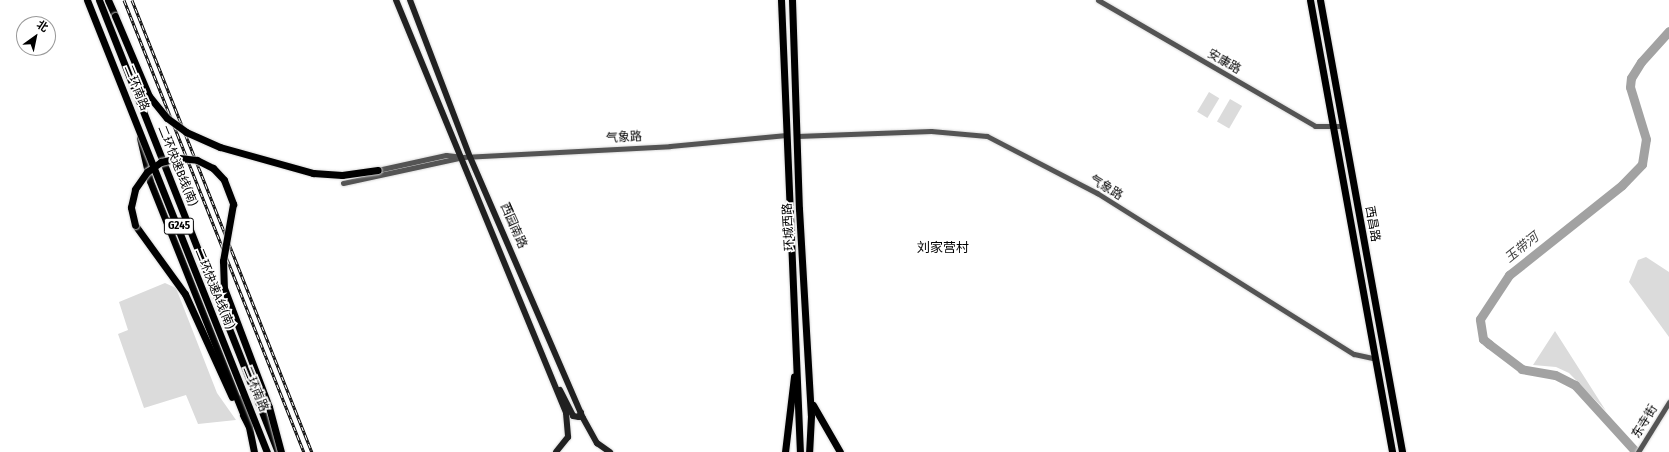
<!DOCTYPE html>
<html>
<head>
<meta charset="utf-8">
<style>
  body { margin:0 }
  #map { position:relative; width:1669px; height:452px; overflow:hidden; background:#fff; font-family:"Fira Sans Condensed","Noto Sans SC",sans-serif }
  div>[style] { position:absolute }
  .green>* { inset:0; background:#dbdbdb; transform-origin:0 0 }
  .river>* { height:9px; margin:-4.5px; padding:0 4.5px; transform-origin:4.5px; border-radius:4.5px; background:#a2a2a2 }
  .roads { filter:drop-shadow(0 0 1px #dbdbdb) drop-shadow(0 0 1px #dbdbdb) }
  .tertiary>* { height:5px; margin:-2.5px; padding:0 2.5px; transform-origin:2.5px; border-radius:2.5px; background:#545454 }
  .secondary>* { height:6px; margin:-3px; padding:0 3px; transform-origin:3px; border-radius:3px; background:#212121 }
  .primary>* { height:7px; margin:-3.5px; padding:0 3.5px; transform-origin:3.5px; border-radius:3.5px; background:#000 }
  .trunk>* { height:7px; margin:-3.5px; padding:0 3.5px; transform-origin:3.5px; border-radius:3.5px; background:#000 }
  .rail>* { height:3px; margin-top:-1.5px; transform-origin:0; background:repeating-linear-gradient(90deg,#fff 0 4.5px,#000 0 9px); box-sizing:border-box; border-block:1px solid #000 }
  .bridges { filter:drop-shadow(0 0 1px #dbdbdb) drop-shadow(0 0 1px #dbdbdb) }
  .trunk-bridge>* { height:7px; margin:-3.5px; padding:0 3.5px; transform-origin:3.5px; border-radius:3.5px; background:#000 }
  span { translate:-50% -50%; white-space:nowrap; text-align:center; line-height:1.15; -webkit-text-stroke:3.5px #fff; paint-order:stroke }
  .shield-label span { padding:1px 3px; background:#fff; border:1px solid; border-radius:3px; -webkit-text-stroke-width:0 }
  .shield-label { font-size:11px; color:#000; font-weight:700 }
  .street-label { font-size:12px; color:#000 }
  .neighbourhood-label { font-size:13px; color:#000 }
  .water-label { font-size:13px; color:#434343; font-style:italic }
  .north { position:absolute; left:16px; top:16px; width:40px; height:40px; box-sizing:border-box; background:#fff; border:1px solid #999; border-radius:50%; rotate:33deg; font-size:11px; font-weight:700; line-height:16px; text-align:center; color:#000 }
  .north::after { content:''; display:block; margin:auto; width:14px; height:18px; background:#000; clip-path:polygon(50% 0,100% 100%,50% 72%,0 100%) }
</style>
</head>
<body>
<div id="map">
  <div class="green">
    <div style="left:1209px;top:92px;width:12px;height:23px;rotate:31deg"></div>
    <div style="left:1230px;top:99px;width:14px;height:26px;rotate:30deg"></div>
    <div style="clip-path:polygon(1646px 257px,1669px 272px,1669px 337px,1629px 282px,1638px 260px)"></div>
    <div style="clip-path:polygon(165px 283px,176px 288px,217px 393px,236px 420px,198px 424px,186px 395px,144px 408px,118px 334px,128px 330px,119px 302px)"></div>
    <div style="clip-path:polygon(1555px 331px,1606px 411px,1569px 373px,1556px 367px,1533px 365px)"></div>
  </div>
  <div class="river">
    <div style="left:1636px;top:452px;width:91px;rotate:-132.3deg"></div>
    <div style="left:1575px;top:385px;width:22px;rotate:-153deg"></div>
    <div style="left:1555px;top:375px;width:34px;rotate:-170deg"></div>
    <div style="left:1522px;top:369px;width:41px;rotate:-142.9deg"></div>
    <div style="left:1489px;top:344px;width:8px;rotate:-140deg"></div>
    <div style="left:1483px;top:339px;width:20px;rotate:-99deg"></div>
    <div style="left:1480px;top:319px;width:53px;rotate:-56.6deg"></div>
    <div style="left:1509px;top:275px;width:144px;rotate:-38.5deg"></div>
    <div style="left:1622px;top:185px;width:29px;rotate:-46deg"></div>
    <div style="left:1642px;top:164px;width:25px;rotate:-81deg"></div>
    <div style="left:1646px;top:139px;width:54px;rotate:-107.1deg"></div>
    <div style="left:1630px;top:87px;width:9px;rotate:-84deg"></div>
    <div style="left:1631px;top:78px;width:19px;rotate:-58deg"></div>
    <div style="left:1641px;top:62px;width:42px;rotate:-47.9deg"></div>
  </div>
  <div class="roads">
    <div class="tertiary">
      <div style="left:1098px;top:0;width:251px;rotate:30.1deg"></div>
      <div style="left:1315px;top:126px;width:28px"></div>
      <div style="left:797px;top:136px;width:134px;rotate:-2.1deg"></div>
      <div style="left:931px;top:131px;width:56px;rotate:5.1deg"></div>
      <div style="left:987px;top:136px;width:124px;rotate:27.4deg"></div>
      <div style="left:1097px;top:193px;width:303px;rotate:32.1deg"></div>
      <div style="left:1354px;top:354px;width:19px;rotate:12deg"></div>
      <div style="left:463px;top:157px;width:207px;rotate:-3deg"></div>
      <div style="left:670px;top:146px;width:117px;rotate:-5.4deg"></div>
      <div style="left:343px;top:183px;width:123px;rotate:-12.2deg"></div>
      <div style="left:463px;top:157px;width:17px;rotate:-173deg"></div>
      <div style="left:446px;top:155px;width:70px;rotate:167.6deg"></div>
      <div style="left:1638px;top:452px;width:59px;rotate:-58.2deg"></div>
    </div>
    <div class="secondary">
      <div style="left:396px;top:0;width:447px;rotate:67.6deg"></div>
      <div style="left:566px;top:413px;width:24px;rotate:85deg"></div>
      <div style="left:568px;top:437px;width:19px;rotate:129deg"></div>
      <div style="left:410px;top:0;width:168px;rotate:69.1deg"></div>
      <div style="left:470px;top:157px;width:284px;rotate:66.6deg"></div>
      <div style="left:583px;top:418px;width:29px;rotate:61deg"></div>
      <div style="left:597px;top:443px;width:16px;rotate:35deg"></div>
      <div style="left:560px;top:390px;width:29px;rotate:63deg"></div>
      <div style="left:573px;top:416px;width:6px;rotate:9deg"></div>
      <div style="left:579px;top:417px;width:5px;rotate:-68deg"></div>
    </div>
    <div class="primary">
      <div style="left:781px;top:0;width:452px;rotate:87.6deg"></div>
      <div style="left:792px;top:0;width:209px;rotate:88.1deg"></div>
      <div style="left:799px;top:209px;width:207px;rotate:86.7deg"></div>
      <div style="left:811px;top:416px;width:36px;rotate:93deg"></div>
      <div style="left:1310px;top:0;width:459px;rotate:79.7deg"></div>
      <div style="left:1320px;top:0;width:459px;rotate:79.7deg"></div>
      <div style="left:243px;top:397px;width:56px;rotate:78.7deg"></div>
      <div style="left:813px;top:405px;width:54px;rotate:60.1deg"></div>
      <div style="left:785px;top:452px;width:76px;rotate:-83.2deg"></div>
    </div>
    <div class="trunk">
      <div style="left:99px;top:0;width:486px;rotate:68.4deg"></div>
      <div style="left:108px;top:0;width:17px;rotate:66deg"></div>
      <div style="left:140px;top:138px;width:44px;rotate:76.9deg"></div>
      <div style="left:150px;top:181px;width:255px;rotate:68.2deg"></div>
      <div style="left:135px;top:225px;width:85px;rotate:54.1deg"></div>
      <div style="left:185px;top:294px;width:113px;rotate:65.5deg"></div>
      <div style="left:243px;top:415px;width:13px;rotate:63deg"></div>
    </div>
  </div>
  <div class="rail">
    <div style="left:124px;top:0;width:487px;rotate:68.3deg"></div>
    <div style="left:132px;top:0;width:487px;rotate:68.3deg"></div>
  </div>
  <div class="bridges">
    <div class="trunk-bridge">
      <div style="left:87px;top:0;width:487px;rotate:68.3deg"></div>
      <div style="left:115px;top:16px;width:87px;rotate:67deg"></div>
      <div style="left:149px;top:96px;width:28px;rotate:51deg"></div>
      <div style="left:167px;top:118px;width:24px;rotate:36deg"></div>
      <div style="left:186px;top:132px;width:37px;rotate:24deg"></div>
      <div style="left:220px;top:147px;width:97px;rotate:15.6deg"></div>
      <div style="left:313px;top:173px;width:29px;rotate:4deg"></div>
      <div style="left:342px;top:175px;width:36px;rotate:-8deg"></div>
      <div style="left:135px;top:225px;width:18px;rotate:-103deg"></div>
      <div style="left:131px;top:207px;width:18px;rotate:-77deg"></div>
      <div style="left:135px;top:189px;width:21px;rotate:-55deg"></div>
      <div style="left:147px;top:172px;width:17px;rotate:-36deg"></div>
      <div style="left:161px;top:162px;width:18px;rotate:-13deg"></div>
      <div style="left:179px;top:158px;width:18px;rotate:6deg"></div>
      <div style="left:197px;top:160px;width:18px;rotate:27deg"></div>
      <div style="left:213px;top:168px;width:16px;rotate:47deg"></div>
      <div style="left:224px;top:180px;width:26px;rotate:69deg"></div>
      <div style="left:233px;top:204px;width:58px;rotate:100deg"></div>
      <div style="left:223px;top:261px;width:27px;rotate:88deg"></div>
      <div style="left:224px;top:288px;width:127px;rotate:69.3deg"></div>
      <div style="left:269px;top:407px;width:47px;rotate:75.1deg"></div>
    </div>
  </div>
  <div class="shield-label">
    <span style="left:179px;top:226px">G245</span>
  </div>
  <div class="street-label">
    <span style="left:1224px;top:62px;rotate:30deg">安康路</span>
    <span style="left:136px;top:88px;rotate:68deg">二环南路</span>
    <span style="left:624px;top:138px;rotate:-3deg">气象路</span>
    <span style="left:177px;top:166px;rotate:68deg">二环快速B线(南)</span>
    <span style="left:1106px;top:188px;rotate:31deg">气象路</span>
    <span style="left:1372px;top:224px;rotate:80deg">西昌路</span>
    <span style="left:513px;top:226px;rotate:66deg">西园南路</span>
    <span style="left:789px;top:227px;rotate:-93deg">环城西路</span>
    <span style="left:214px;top:289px;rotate:68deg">二环快速A线(南)</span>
    <span style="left:255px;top:389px;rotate:68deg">二环南路</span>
    <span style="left:1645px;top:422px;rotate:-58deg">东寺街</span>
  </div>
  <div class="neighbourhood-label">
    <span style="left:943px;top:248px">刘家营村</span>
  </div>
  <div class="water-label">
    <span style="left:1522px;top:248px;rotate:-39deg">玉带河</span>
  </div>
  <div class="north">北</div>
</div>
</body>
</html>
